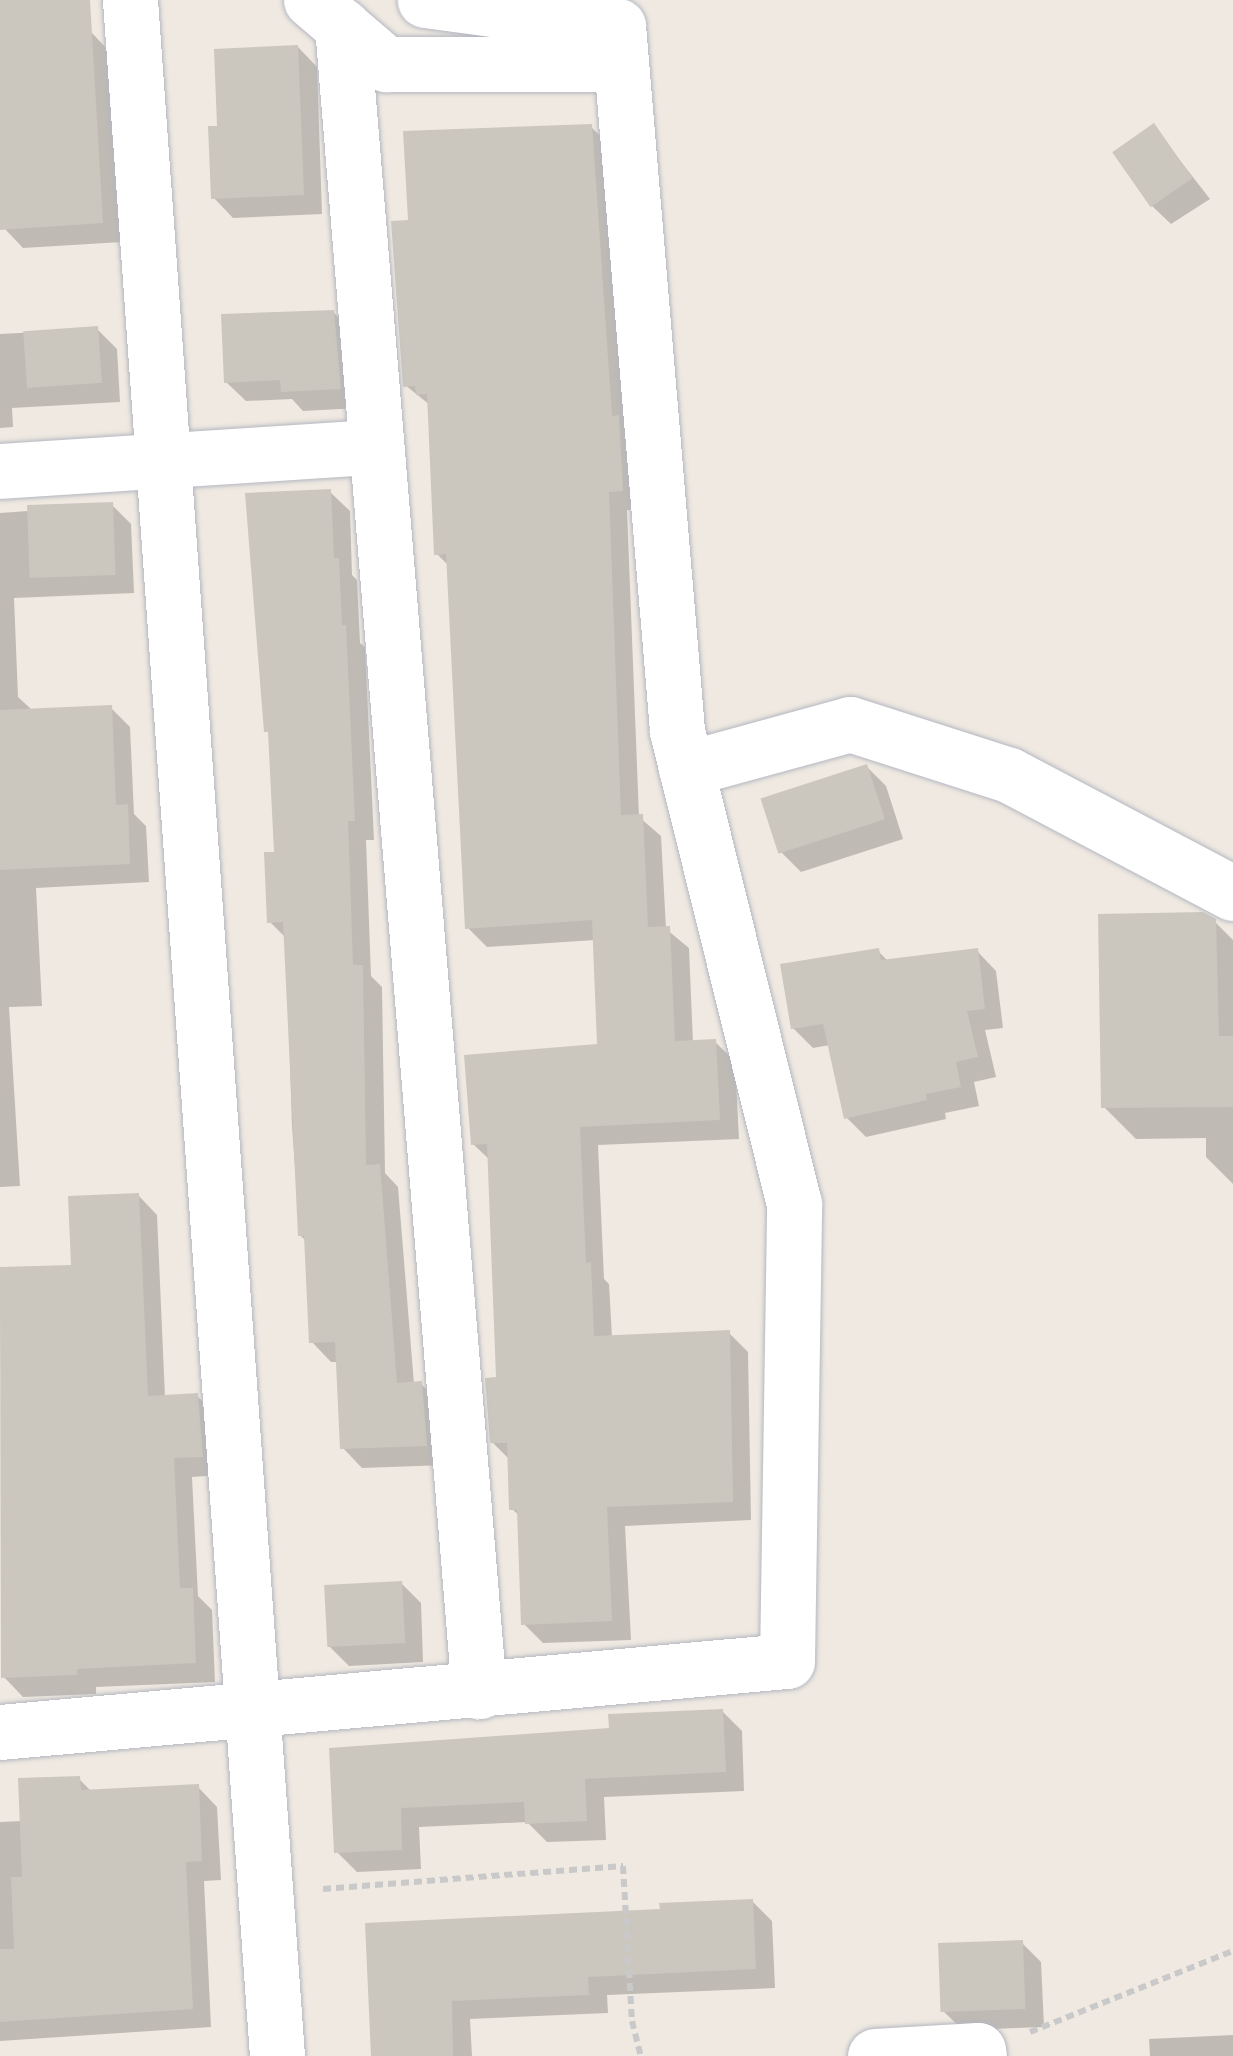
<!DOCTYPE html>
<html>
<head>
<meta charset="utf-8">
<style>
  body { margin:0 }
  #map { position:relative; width:1233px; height:2056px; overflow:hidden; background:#efe9e1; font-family:Ubuntu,sans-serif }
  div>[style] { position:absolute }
  .shadow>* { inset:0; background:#0003 }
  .building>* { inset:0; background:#cbc7bf; transform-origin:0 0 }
  .path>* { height:6px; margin-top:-3px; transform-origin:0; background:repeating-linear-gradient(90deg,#c9c9c9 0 8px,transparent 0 13px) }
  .roads { filter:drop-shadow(0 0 2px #b4b7c1) drop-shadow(0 0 2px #b4b7c1) }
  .minor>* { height:55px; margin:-27.5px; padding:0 27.5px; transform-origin:27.5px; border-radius:27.5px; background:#fff }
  span { translate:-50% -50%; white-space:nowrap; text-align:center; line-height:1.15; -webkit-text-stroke:8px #fff; paint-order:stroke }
</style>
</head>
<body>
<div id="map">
  <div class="shadow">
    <div style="clip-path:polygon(0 0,71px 0,91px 32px,110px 52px,122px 242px,23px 248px,4px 228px)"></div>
    <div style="clip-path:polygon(298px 47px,317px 67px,322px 214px,233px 218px,214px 198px,220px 128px)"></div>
    <div style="clip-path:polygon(591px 127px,611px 146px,641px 510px,627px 510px,639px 817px,661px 836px,666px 929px,689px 948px,693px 1043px,715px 1042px,735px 1061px,739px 1139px,598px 1145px,604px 1279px,609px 1284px,612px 1337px,729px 1333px,748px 1352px,751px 1520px,625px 1526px,631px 1640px,543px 1643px,524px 1624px,520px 1516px,512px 1509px,510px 1460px,492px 1442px,499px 1380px,491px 1161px,473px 1144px,600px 1047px,595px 940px,487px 947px,468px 928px,449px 566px,437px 554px,430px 405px,405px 385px,410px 222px)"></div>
    <div style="clip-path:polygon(1154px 127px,1210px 199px,1171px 224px,1151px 205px)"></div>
    <div style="clip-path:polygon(333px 312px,353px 332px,359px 408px,303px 411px,292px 399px,246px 401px,226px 382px)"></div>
    <div style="clip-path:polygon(97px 329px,117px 349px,120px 402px,12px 408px,13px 427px,0 428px,0 330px,0 334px)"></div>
    <div style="clip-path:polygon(330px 492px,350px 511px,352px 575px,357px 580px,360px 643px,365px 647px,374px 840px,366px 840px,371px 976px,382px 987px,385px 1173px,398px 1187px,414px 1384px,421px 1384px,441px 1403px,446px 1465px,362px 1468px,343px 1448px,338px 1362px,331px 1362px,312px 1342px,307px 1242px,300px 1235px,292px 1126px,286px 938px,270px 922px,276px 854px,271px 736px,267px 731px)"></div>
    <div style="clip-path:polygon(112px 505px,131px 524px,134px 593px,14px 598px,18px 697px,31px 709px,111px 708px,130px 727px,134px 814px,146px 826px,149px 882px,36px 888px,42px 1006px,9px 1007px,20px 1186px,0 1187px,0 513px)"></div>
    <div style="clip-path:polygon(866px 766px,886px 786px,903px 839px,801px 872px,781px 852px)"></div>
    <div style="clip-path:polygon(1214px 921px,1233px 940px,1233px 1184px,1206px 1157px,1206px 1138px,1136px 1139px,1104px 1107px)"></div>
    <div style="clip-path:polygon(878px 951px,888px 961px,977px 951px,996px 971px,1003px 1028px,985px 1030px,996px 1077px,974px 1082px,979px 1106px,945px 1113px,946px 1119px,866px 1137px,847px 1118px,830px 1045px,813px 1048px,793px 1028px)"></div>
    <div style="clip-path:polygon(138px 1195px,157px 1215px,165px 1397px,197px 1396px,217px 1415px,221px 1475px,192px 1477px,198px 1596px,212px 1610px,215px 1682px,96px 1687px,96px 1694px,23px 1697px,4px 1677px,0 1270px,73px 1267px)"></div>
    <div style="clip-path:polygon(401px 1583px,421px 1603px,423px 1662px,349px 1666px,329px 1646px)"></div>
    <div style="clip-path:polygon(722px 1711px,742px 1731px,744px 1791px,604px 1797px,606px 1840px,547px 1842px,527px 1822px,419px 1827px,421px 1869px,357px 1872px,337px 1852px,332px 1750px,611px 1730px)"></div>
    <div style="clip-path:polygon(79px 1779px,92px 1792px,198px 1787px,217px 1807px,221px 1880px,204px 1881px,211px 2027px,0 2041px,0 1822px,22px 1821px)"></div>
    <div style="clip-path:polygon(752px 1901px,772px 1921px,775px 1988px,607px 1995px,608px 2013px,470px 2019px,472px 2056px,374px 2056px,367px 1925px,662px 1912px)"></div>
    <div style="clip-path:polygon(1022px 1943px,1041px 1962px,1044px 2027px,963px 2030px,943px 2011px)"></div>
    <div style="clip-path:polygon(1233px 2035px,1233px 2056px,1150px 2056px,1149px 2039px)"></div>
  </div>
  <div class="building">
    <div style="clip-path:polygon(0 0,90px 0,103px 223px,0 230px)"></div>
    <div style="clip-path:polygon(298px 45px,304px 195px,211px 199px,208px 126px,217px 126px,214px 49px)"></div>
    <div style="left:1154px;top:123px;width:67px;height:51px;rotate:55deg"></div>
    <div style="clip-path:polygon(592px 124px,612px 416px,619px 415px,623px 491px,609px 492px,621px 815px,643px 814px,648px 927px,670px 926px,675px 1041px,716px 1039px,720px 1120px,580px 1127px,586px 1263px,591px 1262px,594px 1336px,730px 1330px,733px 1502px,607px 1507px,612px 1621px,521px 1625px,517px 1510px,509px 1510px,507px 1443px,490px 1443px,485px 1378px,496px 1377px,487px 1144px,471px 1145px,464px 1055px,597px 1044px,592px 920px,465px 929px,446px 554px,434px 555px,427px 394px,416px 395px,415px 386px,403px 387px,391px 221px,408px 220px,403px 131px)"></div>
    <div style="clip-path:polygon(334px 310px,341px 389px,281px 392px,280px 380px,224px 383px,221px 314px)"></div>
    <div style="left:98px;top:326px;width:57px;height:75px;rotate:86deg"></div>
    <div style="clip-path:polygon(331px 489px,334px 558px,339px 558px,342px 625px,346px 625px,355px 821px,348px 821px,353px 965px,363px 965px,366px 1165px,380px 1164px,397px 1383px,422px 1381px,427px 1446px,340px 1449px,335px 1342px,309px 1343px,304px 1236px,298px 1236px,283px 922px,267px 923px,264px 852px,274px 852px,268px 732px,264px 732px,245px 493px)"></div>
    <div style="left:113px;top:502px;width:73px;height:86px;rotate:88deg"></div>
    <div style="clip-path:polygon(112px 705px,116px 805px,128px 804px,130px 864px,0 870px,0 710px)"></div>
    <div style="left:867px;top:764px;width:58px;height:112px;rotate:72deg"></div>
    <div style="clip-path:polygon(1203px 912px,1216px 919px,1219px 1036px,1233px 1036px,1233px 1107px,1101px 1108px,1098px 914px)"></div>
    <div style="clip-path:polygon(879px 948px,881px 960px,978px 948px,985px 1009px,967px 1011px,978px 1057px,956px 1062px,961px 1087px,926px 1094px,927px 1100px,844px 1119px,823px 1024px,791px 1029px,780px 964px)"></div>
    <div style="clip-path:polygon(139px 1193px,148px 1396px,198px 1393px,203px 1457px,174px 1458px,180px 1588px,193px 1588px,196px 1663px,77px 1669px,77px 1675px,1px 1678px,0 1267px,71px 1265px,68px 1196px)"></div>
    <div style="left:402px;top:1581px;width:62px;height:78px;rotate:87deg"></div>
    <div style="clip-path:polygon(723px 1709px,726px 1772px,585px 1779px,587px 1821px,525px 1824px,524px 1802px,401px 1808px,402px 1850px,334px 1853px,329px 1748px,609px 1728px,608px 1714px)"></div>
    <div style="clip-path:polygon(80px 1776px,81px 1790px,199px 1784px,202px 1861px,186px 1862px,193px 2009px,0 2022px,0 1949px,14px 1949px,11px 1877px,22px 1877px,18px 1778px)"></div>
    <div style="clip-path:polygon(753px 1899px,756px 1969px,588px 1977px,589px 1995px,452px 2001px,453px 2056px,371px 2056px,365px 1923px,660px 1909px,659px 1903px)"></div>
    <div style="left:1023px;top:1940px;width:69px;height:85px;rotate:88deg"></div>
  </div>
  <div class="path">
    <div style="left:323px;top:1889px;width:301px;rotate:-4.4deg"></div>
    <div style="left:623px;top:1866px;width:155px;rotate:86.7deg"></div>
    <div style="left:632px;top:2021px;width:36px;rotate:76deg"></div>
    <div style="left:1030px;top:2032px;width:219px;rotate:-21.8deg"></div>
  </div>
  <div class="roads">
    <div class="minor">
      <div style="left:130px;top:0;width:2061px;rotate:85.91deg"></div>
      <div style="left:311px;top:0;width:99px;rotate:40.5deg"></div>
      <div style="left:386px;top:64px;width:235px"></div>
      <div style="left:342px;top:26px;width:1671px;rotate:85.3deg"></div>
      <div style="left:0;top:471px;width:377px;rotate:-3.7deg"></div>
      <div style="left:686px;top:769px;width:170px;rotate:-15.3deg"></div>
      <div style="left:850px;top:724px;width:167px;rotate:17.8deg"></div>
      <div style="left:1009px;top:775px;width:253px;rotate:27.8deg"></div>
      <div style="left:0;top:1732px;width:790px;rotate:-5.16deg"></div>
      <div style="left:787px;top:1661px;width:457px;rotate:-89.1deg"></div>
      <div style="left:794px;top:1204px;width:488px;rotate:-103.9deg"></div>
      <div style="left:677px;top:730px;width:706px;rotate:-94.79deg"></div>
      <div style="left:618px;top:26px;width:195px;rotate:-172.3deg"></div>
      <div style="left:875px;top:2056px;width:103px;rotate:-3.3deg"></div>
      <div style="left:978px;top:2050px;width:6px;rotate:81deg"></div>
    </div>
  </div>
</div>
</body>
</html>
